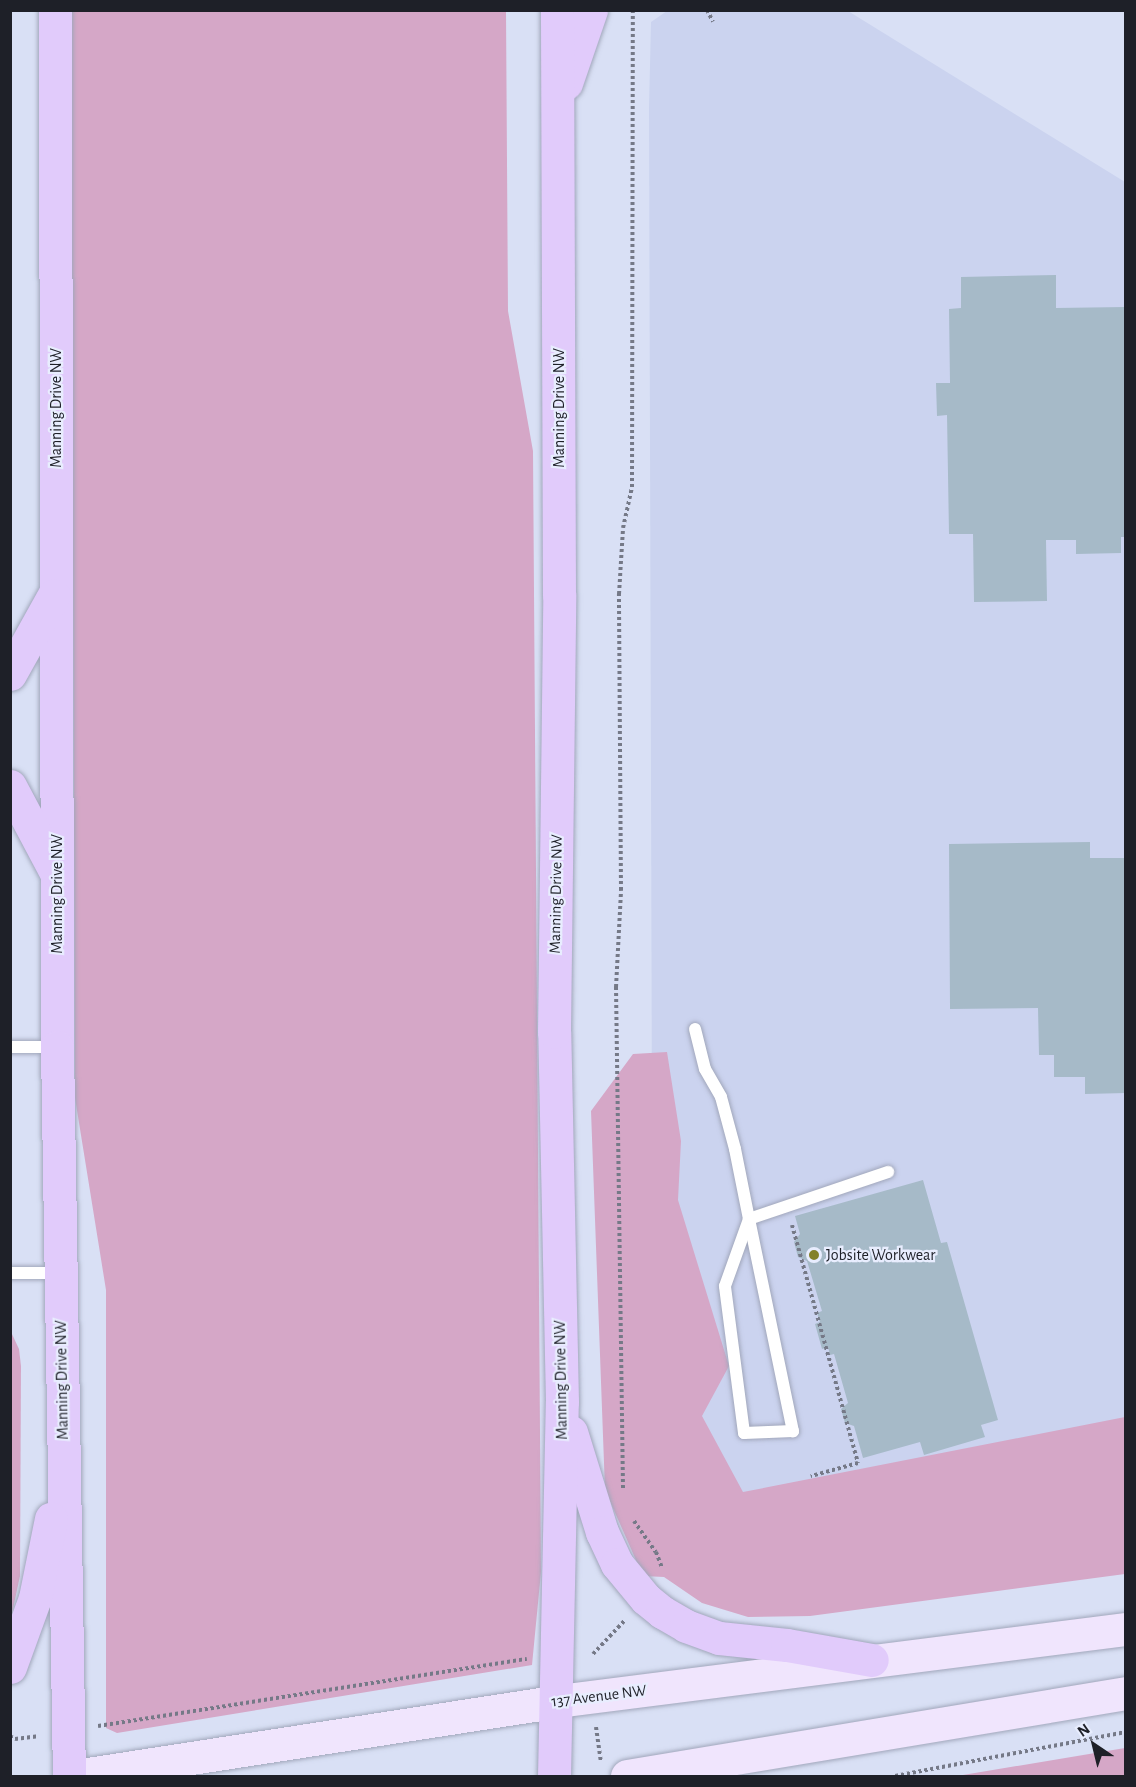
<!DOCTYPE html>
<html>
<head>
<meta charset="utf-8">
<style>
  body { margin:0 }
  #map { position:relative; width:1136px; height:1787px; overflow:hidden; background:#d9e0f5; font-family:"Alegreya Sans",sans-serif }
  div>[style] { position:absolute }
  .built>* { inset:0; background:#cbd3ef }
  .green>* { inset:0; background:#d5a7c7 }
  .building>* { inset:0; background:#a6bac8 }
  .path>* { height:4px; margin-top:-2px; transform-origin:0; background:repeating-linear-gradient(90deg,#757987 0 3px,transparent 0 6px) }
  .roads { filter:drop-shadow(0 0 2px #a1a7bb) drop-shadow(0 0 2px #a1a7bb) }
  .lane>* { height:12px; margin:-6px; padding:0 6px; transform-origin:6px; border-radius:6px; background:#fff }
  .secondary>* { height:33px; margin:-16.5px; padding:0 16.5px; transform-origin:16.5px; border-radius:16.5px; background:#f0e5fd }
  .primary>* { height:33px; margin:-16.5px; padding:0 16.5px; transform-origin:16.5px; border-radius:16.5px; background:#e1cbfb }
  .dots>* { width:16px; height:16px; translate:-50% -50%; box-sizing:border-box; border:3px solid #e8edfe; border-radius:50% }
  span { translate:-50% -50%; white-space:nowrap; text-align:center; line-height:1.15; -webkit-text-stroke:4.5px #e8edfe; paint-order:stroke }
  .street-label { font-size:16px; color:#1e2028 }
  .poi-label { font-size:16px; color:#1e2028 }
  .left { translate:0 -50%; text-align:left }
  .frame { position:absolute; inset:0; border:12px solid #1e2028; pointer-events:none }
  .north { position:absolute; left:1064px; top:1715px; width:60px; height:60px; -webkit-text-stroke:4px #e8edfe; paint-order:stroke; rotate:325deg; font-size:16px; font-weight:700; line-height:24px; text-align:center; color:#1e2028 }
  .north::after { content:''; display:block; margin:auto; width:21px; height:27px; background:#1e2028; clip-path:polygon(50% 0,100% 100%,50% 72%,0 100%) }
</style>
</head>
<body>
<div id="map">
  <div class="built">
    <div style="clip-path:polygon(667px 11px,848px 11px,1125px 182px,1125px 1524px,804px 1569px,653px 1474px,649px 108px,651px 22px)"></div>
  </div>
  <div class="green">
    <div style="clip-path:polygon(71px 11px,506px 11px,508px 311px,533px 451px,541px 1572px,532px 1665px,117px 1733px,106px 1728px,106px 1290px,75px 1098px)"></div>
    <div style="clip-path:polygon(667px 1052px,681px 1141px,678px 1200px,729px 1366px,702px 1416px,743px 1492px,1125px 1417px,1125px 1574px,810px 1616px,748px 1617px,702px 1603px,664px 1577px,643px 1576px,605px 1490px,591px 1111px,633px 1054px)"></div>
    <div style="clip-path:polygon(11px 1332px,19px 1349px,21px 1366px,20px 1576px,11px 1618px)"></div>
    <div style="clip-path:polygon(1125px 1748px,1125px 1776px,957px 1776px)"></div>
  </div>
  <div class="building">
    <div style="clip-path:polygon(1056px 275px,1056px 308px,1125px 307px,1126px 537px,1121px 537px,1121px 553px,1076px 554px,1076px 540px,1046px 540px,1047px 601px,974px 602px,973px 534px,949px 534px,947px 415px,937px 416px,936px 383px,950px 383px,949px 309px,961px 308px,961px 277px)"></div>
    <div style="clip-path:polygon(1090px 842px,1090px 858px,1126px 858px,1126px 1093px,1085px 1094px,1085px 1077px,1054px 1077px,1054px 1055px,1039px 1055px,1038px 1008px,950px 1009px,949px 844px)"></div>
    <div style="clip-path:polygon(923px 1180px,941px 1243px,947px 1242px,998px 1420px,981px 1425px,985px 1437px,924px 1455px,920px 1442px,863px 1458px,854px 1426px,845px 1423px,841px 1409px,848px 1403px,834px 1354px,830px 1355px,828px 1347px,822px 1349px,815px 1324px,820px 1322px,817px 1313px,822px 1311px,807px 1261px,798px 1257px,794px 1242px,800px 1234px,795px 1216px)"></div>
  </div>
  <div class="path">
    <div style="left:707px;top:10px;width:13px;rotate:63deg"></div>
    <div style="left:792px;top:1225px;width:247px;rotate:74.5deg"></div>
    <div style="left:858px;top:1463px;width:49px;rotate:164.5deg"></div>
    <div style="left:623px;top:1488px;width:501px;rotate:-90.8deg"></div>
    <div style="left:616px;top:987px;width:97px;rotate:-87deg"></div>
    <div style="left:621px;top:890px;width:296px;rotate:-90.4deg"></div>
    <div style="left:619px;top:594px;width:66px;rotate:-86.5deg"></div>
    <div style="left:623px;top:528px;width:42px;rotate:-77.6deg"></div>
    <div style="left:632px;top:487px;width:477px;rotate:-89.9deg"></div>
    <div style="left:634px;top:1521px;width:38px;rotate:55deg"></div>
    <div style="left:656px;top:1552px;width:17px;rotate:69deg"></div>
    <div style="left:593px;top:1654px;width:47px;rotate:-46.7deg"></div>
    <div style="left:98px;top:1726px;width:434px;rotate:-8.9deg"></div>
    <div style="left:596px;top:1727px;width:34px;rotate:82deg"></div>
    <div style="left:10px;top:1736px;width:6px;rotate:31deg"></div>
    <div style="left:15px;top:1739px;width:23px;rotate:-7deg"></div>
    <div style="left:895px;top:1776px;width:235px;rotate:-10.8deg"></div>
  </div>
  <div class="roads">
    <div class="lane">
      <div style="left:695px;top:1029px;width:41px;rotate:76deg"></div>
      <div style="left:705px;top:1069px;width:32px;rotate:60deg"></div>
      <div style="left:721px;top:1097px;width:54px;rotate:74.9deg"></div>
      <div style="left:735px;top:1149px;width:71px;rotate:78.7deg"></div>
      <div style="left:749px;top:1219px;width:217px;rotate:78.3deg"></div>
      <div style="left:793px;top:1431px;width:49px;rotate:177.7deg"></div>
      <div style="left:744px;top:1433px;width:148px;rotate:-97.4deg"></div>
      <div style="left:725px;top:1286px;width:71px;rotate:-70.3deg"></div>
      <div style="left:749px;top:1219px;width:147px;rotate:-18.7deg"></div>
      <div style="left:10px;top:1047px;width:47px"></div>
      <div style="left:10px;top:1273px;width:50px"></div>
    </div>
    <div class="secondary">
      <div style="left:75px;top:1776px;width:489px;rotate:-8.8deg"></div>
      <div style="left:558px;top:1701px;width:573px;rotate:-7.22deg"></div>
      <div style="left:627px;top:1776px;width:506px;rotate:-9.44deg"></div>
    </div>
    <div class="primary">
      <div style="left:55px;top:10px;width:1037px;rotate:89.89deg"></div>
      <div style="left:57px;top:1047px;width:729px;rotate:89.06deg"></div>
      <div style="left:566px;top:83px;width:77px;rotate:-71.1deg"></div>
      <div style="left:10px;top:674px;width:90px;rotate:-60.9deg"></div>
      <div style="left:10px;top:786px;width:96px;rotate:62.1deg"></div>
      <div style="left:571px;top:1432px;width:105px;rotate:72.8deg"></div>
      <div style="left:602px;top:1532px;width:35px;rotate:65deg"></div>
      <div style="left:617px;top:1564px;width:45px;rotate:50.4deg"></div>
      <div style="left:646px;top:1599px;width:21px;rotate:39deg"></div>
      <div style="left:662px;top:1612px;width:28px;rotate:30deg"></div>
      <div style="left:686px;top:1626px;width:35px;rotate:20deg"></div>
      <div style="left:719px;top:1638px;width:68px;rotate:5.9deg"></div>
      <div style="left:787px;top:1645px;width:86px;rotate:10deg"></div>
      <div style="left:10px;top:1667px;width:73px;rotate:-70.1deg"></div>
      <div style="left:35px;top:1598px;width:81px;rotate:-78.6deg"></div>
      <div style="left:554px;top:1776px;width:374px;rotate:-88.8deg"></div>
      <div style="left:562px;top:1402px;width:370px;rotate:-91.2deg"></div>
      <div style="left:554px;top:1032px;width:437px;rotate:-89.3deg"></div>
      <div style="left:559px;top:595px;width:585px;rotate:-90.2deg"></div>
    </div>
  </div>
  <div class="dots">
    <div style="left:814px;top:1255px;background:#838028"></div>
  </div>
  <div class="street-label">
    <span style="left:56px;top:408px;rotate:-90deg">Manning Drive NW</span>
    <span style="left:559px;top:408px;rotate:-90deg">Manning Drive NW</span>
    <span style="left:57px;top:894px;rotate:-90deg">Manning Drive NW</span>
    <span style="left:556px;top:894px;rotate:-89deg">Manning Drive NW</span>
    <span style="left:62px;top:1380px;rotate:-91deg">Manning Drive NW</span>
    <span style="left:561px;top:1380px;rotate:-91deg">Manning Drive NW</span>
    <span style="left:599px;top:1696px;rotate:-7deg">137 Avenue NW</span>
  </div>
  <div class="poi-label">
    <span class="left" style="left:826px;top:1255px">Jobsite Workwear</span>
  </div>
  <div class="frame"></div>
  <div class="north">N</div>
</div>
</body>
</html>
